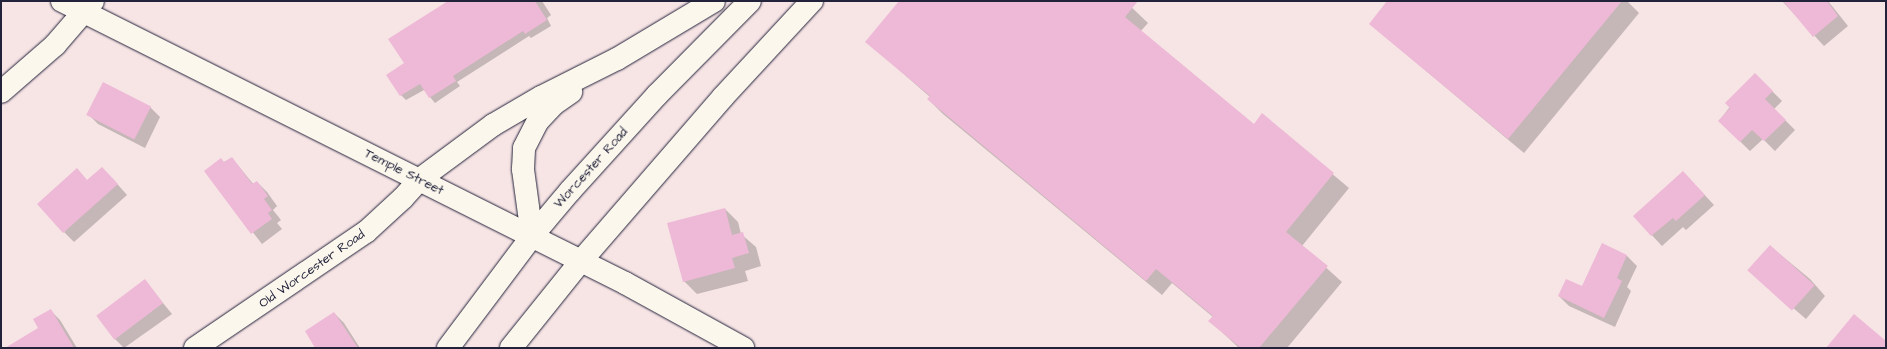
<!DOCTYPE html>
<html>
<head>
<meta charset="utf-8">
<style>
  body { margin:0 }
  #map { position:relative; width:1887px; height:349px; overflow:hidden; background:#f7e4e5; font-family:"Architects Daughter",sans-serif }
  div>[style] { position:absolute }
  .shadow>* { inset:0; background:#0003 }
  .building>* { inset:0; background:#edb9d6; transform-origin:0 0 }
  .roads { filter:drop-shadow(0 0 1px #22223b) drop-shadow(0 0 1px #22223b) }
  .minor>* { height:22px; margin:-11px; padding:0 11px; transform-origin:11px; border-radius:11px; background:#fbf7ec }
  .tertiary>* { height:22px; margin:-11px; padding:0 11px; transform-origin:11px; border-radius:11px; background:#fbf7ec }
  .trunk>* { height:22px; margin:-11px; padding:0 11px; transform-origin:11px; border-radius:11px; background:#fbf7ec }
  span { translate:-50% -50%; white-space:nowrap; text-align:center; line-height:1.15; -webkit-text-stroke:3px #fbf7ec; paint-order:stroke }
  .street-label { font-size:13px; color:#22223b }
  .frame { position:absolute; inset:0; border:2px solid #22223b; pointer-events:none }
</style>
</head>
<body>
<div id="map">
  <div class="shadow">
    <div style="clip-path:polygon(449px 1px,542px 1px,551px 15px,547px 18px,551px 26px,531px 38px,529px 36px,457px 82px,460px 86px,435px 103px,424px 90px,406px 100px,401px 95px,405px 63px)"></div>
    <div style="clip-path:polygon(900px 1px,1125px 1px,1148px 23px,1140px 32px,1254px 126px,1262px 115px,1349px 188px,1302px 246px,1342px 282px,1287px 348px,1239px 348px,1210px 321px,1213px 317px,1172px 283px,1162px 295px,943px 114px,928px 99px,930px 97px,867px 42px)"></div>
    <div style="clip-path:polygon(1389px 1px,1627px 1px,1639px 13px,1524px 153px,1370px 24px)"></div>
    <div style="clip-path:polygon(1782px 1px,1828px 1px,1848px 26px,1824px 46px)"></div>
    <div style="clip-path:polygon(1755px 74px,1782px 101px,1774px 109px,1795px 130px,1775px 151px,1763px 139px,1750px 151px,1719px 121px)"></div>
    <div style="clip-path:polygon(150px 107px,160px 117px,145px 148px,98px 124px,88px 114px)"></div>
    <div style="clip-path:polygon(232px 158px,254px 185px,257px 182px,267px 192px,277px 206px,273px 210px,281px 220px,277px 223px,282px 229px,262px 244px,205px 171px)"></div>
    <div style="clip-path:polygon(1683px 172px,1714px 205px,1686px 230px,1683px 227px,1662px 246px,1634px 216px)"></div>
    <div style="clip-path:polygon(112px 178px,127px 195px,74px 242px,64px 232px)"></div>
    <div style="clip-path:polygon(725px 209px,738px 222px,741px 234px,756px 247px,761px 266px,745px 271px,748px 281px,697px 294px,684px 281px)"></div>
    <div style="clip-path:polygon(1602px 244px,1627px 256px,1637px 266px,1627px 287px,1631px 291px,1615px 327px,1569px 306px,1559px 296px,1582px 288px)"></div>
    <div style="clip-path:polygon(1770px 246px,1810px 279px,1825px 296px,1806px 319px,1750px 271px)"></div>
    <div style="clip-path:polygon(145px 281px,172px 314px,124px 348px,115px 339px)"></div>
    <div style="clip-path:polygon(50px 310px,60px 320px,77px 348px,9px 348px,40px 328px)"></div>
    <div style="clip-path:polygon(334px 313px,344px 323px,360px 348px,317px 348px)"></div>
  </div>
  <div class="building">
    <div style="clip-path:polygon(448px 1px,535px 1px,547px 20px,525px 34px,523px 31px,453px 76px,456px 81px,429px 98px,420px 84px,400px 96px,386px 75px,404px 63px,388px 39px)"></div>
    <div style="clip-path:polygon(899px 1px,1138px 1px,1125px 17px,1254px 124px,1262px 113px,1334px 173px,1286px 232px,1328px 266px,1259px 348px,1241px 348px,1208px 321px,1213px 316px,1156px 269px,1146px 281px,927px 99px,930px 96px,865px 42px)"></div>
    <div style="clip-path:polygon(1387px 1px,1622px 1px,1508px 139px,1369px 24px)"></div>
    <div style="clip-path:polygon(1783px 1px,1827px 1px,1838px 16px,1813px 37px)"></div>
    <div style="clip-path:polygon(1755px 73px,1773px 91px,1765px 99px,1786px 120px,1764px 141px,1752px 130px,1740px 142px,1718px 121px,1730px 108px,1725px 103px)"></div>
    <div style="left:103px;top:82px;width:54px;height:37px;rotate:27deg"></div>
    <div style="clip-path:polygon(232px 157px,252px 184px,257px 181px,268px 196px,264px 199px,272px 210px,268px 213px,272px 219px,251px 234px,204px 171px,221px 158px,224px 162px)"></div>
    <div style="clip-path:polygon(102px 167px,118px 184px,63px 233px,37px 204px,77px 168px,87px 180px)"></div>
    <div style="clip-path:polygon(1683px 171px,1705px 195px,1676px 221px,1673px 218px,1651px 236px,1633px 216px)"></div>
    <div style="clip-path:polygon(725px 208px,732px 235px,743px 232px,749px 253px,732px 258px,735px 268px,683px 282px,667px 223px)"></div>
    <div style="clip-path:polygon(1602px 243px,1627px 255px,1617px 278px,1622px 281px,1604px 318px,1558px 296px,1566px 279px,1582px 286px)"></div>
    <div style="left:1770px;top:245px;width:60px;height:34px;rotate:42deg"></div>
    <div style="left:145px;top:279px;width:30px;height:61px;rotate:53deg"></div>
    <div style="clip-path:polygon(51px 309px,74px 348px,5px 348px,38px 328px,33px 319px)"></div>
    <div style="clip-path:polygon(334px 312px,358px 348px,315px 348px,305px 331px)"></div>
    <div style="clip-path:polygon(1854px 314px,1886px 341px,1886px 348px,1826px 348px)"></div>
  </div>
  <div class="roads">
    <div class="minor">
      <div style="left:1px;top:92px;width:72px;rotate:-41deg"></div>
      <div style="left:55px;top:45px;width:58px;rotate:-49.2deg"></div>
      <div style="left:195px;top:348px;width:207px;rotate:-34.2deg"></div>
      <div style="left:366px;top:232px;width:50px;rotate:-42.6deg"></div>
      <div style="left:403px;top:198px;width:25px;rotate:-48deg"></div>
    </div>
    <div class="tertiary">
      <div style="left:62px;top:1px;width:630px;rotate:26.61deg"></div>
      <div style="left:625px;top:283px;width:135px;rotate:28.8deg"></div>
    </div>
    <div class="trunk">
      <div style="left:420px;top:179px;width:91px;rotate:-36.5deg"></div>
      <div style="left:493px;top:125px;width:56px;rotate:-30.3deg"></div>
      <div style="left:541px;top:97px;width:85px;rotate:-26.6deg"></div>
      <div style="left:617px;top:59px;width:113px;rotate:-30.9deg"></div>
      <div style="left:532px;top:236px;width:68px;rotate:-97.7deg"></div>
      <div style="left:523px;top:169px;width:21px;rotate:-87deg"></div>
      <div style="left:524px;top:148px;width:30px;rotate:-63deg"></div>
      <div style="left:538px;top:121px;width:23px;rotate:-47deg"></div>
      <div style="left:554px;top:104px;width:21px;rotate:-35deg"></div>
      <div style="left:448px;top:348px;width:140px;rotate:-53.1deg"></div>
      <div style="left:532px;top:236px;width:59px;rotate:-49.8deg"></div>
      <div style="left:570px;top:191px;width:130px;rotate:-47.8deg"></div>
      <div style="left:657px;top:95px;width:132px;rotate:-45.3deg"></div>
      <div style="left:511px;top:348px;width:112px;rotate:-51.2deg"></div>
      <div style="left:581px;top:261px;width:217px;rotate:-49.1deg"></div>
      <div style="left:723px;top:97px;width:131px;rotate:-47.2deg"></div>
    </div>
  </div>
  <div class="street-label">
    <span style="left:591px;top:168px;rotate:-48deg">Worcester Road</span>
    <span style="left:404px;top:172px;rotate:27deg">Temple Street</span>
    <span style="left:312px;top:269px;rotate:-35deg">Old Worcester Road</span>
  </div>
  <div class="frame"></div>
</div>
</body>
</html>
